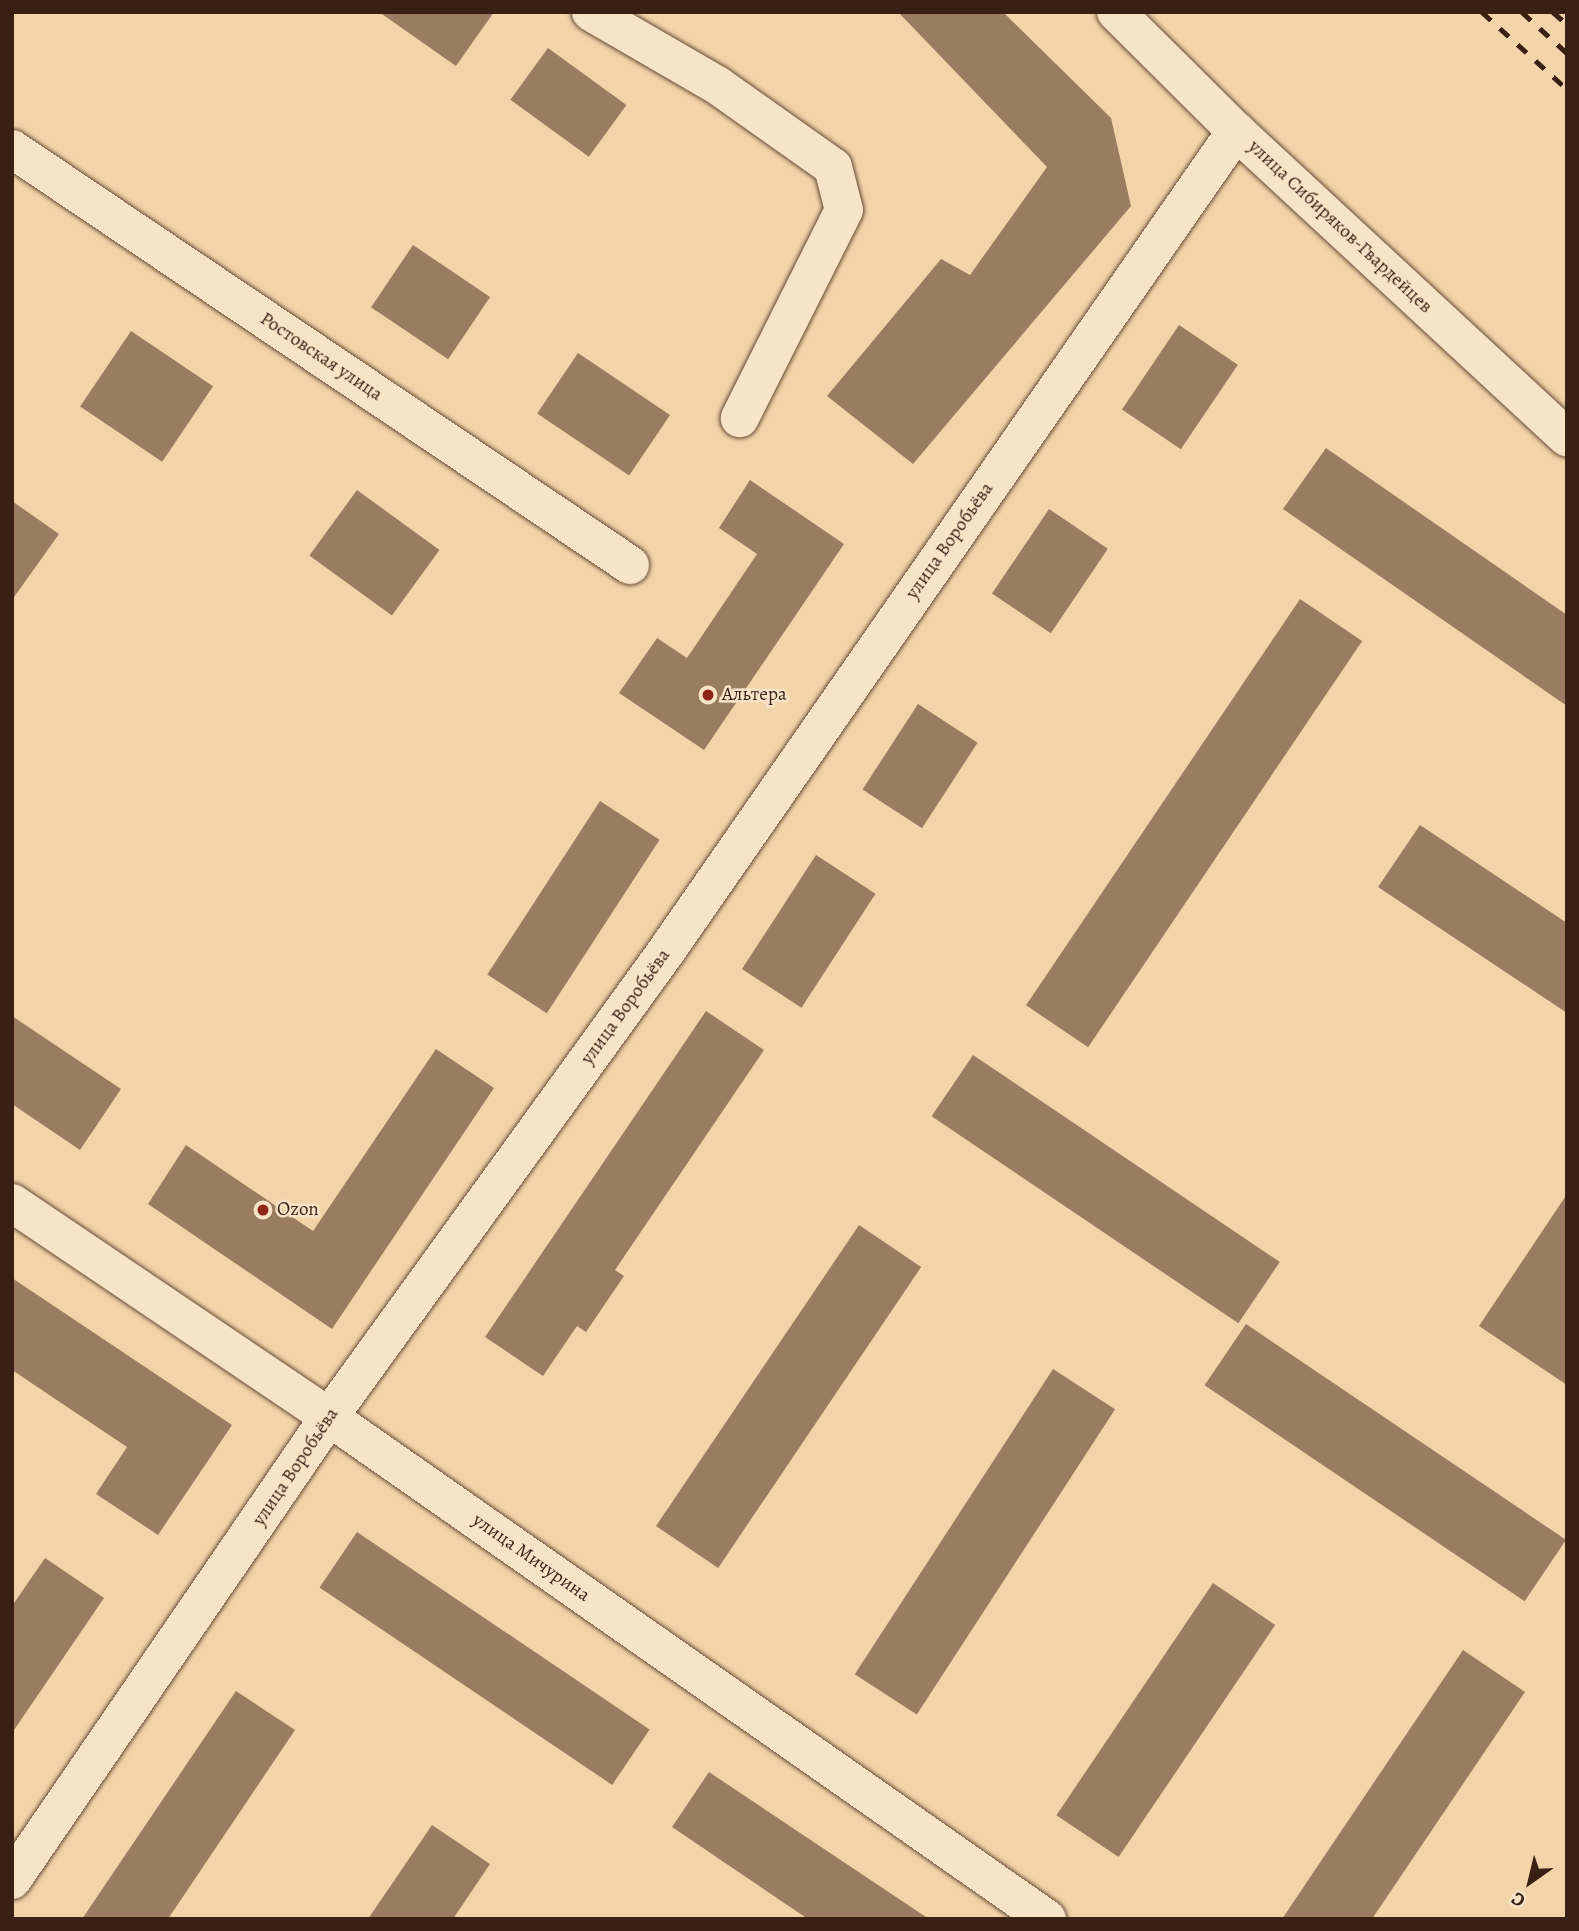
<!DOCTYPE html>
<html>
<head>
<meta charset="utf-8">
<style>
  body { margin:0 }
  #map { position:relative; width:1579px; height:1931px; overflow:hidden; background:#f3d4a8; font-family:Alegreya,serif }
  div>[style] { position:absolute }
  .building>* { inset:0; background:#9a7d61; transform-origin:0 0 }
  .roads { filter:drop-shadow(0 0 2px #684c39) drop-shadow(0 0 2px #684c39) }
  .minor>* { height:38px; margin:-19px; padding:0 19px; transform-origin:19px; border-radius:19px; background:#f7e3c6 }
  .tertiary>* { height:38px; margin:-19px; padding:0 19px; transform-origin:19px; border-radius:19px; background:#f7e3c6 }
  .rail>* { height:5px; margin-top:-2.5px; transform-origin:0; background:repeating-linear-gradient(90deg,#3a1f14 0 12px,transparent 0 24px) }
  .dots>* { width:19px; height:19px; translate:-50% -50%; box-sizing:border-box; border:4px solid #f7e3c6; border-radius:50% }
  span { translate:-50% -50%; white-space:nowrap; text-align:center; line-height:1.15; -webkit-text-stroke:5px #f7e3c6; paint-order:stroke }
  .street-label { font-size:19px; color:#3a1f14 }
  .poi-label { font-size:19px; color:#3a1f14 }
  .left { translate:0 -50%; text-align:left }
  .frame { position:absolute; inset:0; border:14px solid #3a1f14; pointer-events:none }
  .north { position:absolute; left:1495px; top:1847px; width:70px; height:70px; -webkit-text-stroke:5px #f7e3c6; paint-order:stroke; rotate:214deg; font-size:19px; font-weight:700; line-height:28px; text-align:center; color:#3a1f14 }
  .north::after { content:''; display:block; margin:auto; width:24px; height:32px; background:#3a1f14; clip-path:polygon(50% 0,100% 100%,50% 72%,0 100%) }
</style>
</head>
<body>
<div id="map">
  <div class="building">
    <div style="clip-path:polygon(379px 12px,494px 12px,456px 66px)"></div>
    <div style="clip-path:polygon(898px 12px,1003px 12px,1111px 118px,1131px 206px,913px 464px,827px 396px,941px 259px,970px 275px,1047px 167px)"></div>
    <div style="left:548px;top:48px;width:97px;height:64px;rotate:36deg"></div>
    <div style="left:413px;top:245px;width:93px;height:75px;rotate:34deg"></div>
    <div style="left:1179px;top:325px;width:71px;height:102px;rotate:34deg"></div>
    <div style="left:131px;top:331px;width:99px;height:91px;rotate:34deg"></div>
    <div style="left:578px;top:353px;width:111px;height:73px;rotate:34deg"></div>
    <div style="clip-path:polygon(1326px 448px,1567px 615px,1567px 706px,1283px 509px)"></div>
    <div style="clip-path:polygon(750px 480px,844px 544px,704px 750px,619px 693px,657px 638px,687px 658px,757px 554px,719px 528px)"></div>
    <div style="left:357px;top:490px;width:102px;height:81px;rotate:36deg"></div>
    <div style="clip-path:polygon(12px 501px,59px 534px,12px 600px)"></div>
    <div style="left:1049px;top:509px;width:71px;height:102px;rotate:34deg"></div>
    <div style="left:1300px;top:599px;width:75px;height:490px;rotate:34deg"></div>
    <div style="left:918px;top:704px;width:71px;height:102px;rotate:33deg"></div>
    <div style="left:600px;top:801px;width:71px;height:207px;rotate:33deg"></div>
    <div style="clip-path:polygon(1420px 825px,1567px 923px,1567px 1013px,1378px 887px)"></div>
    <div style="left:816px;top:855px;width:71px;height:136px;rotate:33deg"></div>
    <div style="clip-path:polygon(706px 1011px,764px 1050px,615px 1270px,624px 1276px,586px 1332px,577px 1326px,543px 1376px,485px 1337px)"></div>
    <div style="clip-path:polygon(12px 1016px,121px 1089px,80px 1150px,12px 1104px)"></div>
    <div style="clip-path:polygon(436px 1049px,494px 1088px,332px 1329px,148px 1204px,186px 1145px,313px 1231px)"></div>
    <div style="left:973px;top:1055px;width:370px;height:74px;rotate:34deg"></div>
    <div style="clip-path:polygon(1567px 1194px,1567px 1385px,1479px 1326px)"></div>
    <div style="left:859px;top:1225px;width:75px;height:363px;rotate:34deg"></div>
    <div style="clip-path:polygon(12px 1278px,232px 1425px,158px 1535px,96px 1494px,127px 1447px,12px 1370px)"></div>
    <div style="left:1246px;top:1324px;width:386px;height:74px;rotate:34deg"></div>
    <div style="left:1053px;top:1369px;width:74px;height:364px;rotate:33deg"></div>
    <div style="left:357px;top:1532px;width:353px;height:67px;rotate:34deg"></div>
    <div style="clip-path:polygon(45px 1558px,104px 1598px,12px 1733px,12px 1606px)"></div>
    <div style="left:1213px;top:1583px;width:75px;height:280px;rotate:34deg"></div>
    <div style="clip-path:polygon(1463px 1650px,1525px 1692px,1372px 1919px,1282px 1919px)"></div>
    <div style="clip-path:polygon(236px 1691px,295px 1730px,168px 1919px,82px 1919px)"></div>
    <div style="clip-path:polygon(709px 1772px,929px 1919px,808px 1919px,672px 1827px)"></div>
    <div style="clip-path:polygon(432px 1825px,490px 1864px,453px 1919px,368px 1919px)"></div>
  </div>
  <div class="roads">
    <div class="minor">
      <div style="left:591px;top:12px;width:146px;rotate:30.1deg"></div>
      <div style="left:717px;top:85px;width:142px;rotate:35.3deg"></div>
      <div style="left:833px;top:167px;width:44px;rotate:75.7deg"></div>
      <div style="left:844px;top:210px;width:233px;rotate:116.6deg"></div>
      <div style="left:12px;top:149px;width:745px;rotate:33.95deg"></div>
      <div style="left:12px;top:1880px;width:561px;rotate:-55.6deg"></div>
      <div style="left:329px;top:1417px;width:573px;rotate:-54.09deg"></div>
      <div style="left:665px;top:953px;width:1001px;rotate:-55.21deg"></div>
    </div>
    <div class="tertiary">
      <div style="left:1116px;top:12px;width:169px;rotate:44.8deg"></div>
      <div style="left:1236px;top:131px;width:451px;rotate:42.8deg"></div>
      <div style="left:12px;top:1203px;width:382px;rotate:34deg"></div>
      <div style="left:329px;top:1417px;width:876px;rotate:34.96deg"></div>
    </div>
  </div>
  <div class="rail">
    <div style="left:1482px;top:12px;width:115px;rotate:42.2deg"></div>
    <div style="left:1522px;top:12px;width:61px;rotate:42.3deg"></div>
    <div style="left:1553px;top:12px;width:18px;rotate:41deg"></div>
  </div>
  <div class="dots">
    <div style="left:708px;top:695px;background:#8f2418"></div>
    <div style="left:263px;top:1210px;background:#8f2418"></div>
  </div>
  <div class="street-label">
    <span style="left:1340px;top:227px;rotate:43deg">улица Сибиряков-Гвардейцев</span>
    <span style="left:321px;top:357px;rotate:34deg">Ростовская улица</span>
    <span style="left:950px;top:541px;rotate:-55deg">улица Воробьёва</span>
    <span style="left:626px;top:1007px;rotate:-54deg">улица Воробьёва</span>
    <span style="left:296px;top:1467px;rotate:-56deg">улица Воробьёва</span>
    <span style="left:531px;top:1558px;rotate:35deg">улица Мичурина</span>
  </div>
  <div class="poi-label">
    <span class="left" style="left:722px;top:695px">Альтера</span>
    <span class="left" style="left:277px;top:1210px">Ozon</span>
  </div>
  <div class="frame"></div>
  <div class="north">С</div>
</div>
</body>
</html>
